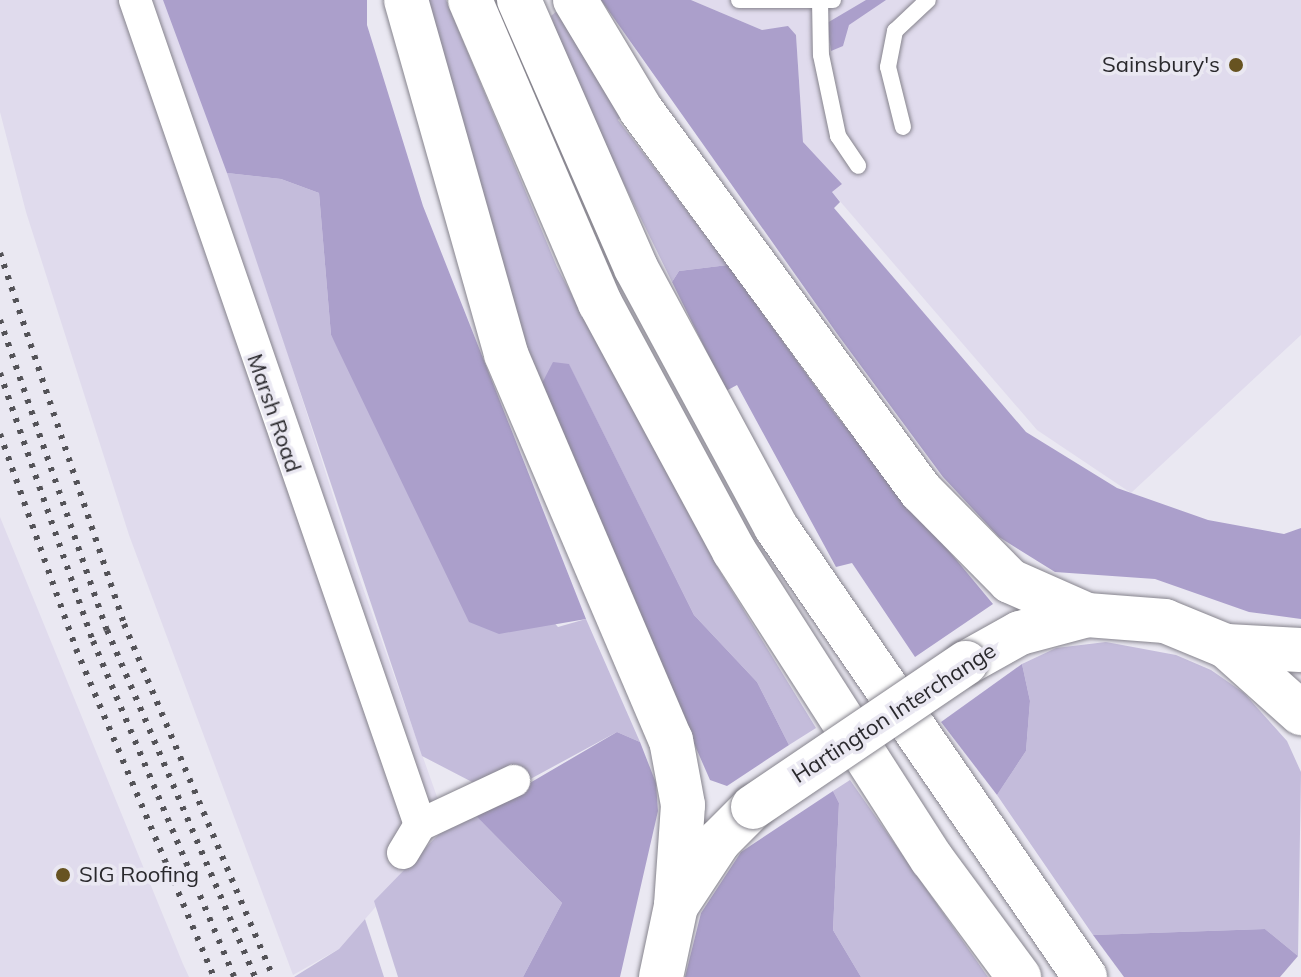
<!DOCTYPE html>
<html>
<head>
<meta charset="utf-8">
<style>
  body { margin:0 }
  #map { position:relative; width:1301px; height:977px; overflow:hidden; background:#eae8f2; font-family:Mulish,sans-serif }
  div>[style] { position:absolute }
  .built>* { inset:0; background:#e0dbed }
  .green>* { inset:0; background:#c4bcdb }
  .forest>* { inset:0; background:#ab9fcb }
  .roads { filter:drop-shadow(0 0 2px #86848d) drop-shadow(0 0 2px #86848d) }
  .lane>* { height:16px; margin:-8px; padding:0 8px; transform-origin:8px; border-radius:8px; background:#fff }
  .street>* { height:32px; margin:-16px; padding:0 16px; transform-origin:16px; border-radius:16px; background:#fff }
  .secondary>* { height:44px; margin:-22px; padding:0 22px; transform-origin:22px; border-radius:22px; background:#fff }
  .primary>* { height:44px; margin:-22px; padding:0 22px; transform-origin:22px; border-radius:22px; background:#fff }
  .highway>* { height:44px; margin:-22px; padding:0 22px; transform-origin:22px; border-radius:22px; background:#fff }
  .rail>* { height:6px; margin-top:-3px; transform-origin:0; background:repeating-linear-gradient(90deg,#535257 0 4px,transparent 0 12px) }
  .bridges { filter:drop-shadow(0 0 2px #86848d) drop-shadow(0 0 2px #86848d) }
  .primary-bridge>* { height:44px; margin:-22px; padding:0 22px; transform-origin:22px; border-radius:22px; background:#fff }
  .dots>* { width:22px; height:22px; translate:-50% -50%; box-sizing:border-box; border:4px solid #eae8f2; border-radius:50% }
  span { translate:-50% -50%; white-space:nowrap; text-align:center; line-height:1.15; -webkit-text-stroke:7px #eae8f2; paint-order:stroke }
  .poi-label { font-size:22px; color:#2a292d }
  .right { translate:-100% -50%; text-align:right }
  .left { translate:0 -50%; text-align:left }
  .street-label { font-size:22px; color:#2a292d }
</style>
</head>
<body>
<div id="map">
  <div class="built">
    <div style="clip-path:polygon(0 0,175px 0,357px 571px,447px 825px,339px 949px,293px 975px,129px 535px,26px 212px,0 112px)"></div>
    <div style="clip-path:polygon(691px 0,1301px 0,1301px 335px,1131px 493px,1037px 430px,832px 192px,842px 184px,803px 142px,796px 35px,788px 27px,762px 30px)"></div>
    <div style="clip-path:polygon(0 517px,183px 964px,189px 977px,0 977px)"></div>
  </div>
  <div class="green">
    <div style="clip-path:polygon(424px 0,446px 0,557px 267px,719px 570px,816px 728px,789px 745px,757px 682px,694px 615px,569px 365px,539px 389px)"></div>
    <div style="clip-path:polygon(557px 11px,624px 113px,618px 120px,728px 265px,679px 271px,672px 282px,571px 76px,551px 16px)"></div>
    <div style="clip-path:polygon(227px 173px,281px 179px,319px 193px,331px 335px,380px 428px,558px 627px,586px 619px,640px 742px,617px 732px,523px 783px,512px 764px,474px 783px,422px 756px)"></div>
    <div style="clip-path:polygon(1106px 642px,1176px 655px,1211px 670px,1244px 693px,1287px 741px,1301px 772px,1298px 956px,1265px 929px,1093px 935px,997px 795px,1026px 751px,1030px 701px,1022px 664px,1056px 648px)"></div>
    <div style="clip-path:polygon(850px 780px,988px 977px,861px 977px,833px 930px,839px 803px,833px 791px)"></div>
    <div style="clip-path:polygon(475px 815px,562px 903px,523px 977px,398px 977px,374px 901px,439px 834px)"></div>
    <div style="clip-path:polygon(365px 919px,384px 977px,294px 977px,339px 949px)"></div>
  </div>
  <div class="forest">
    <div style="clip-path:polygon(163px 0,367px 0,367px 25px,423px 206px,586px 619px,499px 634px,469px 622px,331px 335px,319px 193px,281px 179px,227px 173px)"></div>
    <div style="clip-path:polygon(601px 0,691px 0,762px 30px,788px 26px,796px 35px,803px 142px,842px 184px,832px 192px,840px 202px,834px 208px,1026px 432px,1117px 488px,1208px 520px,1284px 534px,1301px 528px,1301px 619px,1249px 612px,1155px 579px,1055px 572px,999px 537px,943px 477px,838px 335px)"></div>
    <div style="clip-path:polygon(866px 0,886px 0,849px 25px,843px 46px,831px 51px,827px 23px)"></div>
    <div style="clip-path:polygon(728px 265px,836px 415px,993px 604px,915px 657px,852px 563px,836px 567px,737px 385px,726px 391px,672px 282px,679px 271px)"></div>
    <div style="clip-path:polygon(553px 362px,569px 364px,694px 615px,757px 682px,789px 745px,727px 786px,710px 780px,539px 389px)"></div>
    <div style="clip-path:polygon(1022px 664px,1030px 701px,1026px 751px,997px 795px,941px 722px)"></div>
    <div style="clip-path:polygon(617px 732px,640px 742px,656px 783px,658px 811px,620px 977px,523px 977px,562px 903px,475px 815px)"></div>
    <div style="clip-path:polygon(833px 791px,839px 803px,833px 930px,861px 977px,685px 977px,701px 913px,741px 852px)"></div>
    <div style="clip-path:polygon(1265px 929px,1298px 956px,1280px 977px,1124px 977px,1093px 935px)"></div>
  </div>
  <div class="roads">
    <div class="lane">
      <div style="left:739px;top:0;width:94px"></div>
      <div style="left:820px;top:0;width:55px;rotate:89deg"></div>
      <div style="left:821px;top:55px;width:83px;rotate:78.1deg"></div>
      <div style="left:838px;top:136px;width:36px;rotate:56deg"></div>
      <div style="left:903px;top:127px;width:62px;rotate:-104deg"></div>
      <div style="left:888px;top:67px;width:37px;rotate:-79deg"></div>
      <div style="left:895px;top:31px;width:45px;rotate:-43.2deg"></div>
    </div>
    <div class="street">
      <div style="left:135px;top:0;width:873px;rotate:70.94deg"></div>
      <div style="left:403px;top:853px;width:33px;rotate:-59deg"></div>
      <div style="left:420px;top:825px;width:104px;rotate:-25.1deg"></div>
    </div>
    <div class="secondary">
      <div style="left:1226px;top:646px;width:75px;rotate:3.1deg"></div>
    </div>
    <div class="primary">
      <div style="left:966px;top:663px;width:62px;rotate:-29.1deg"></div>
      <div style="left:1020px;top:633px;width:69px;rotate:-15deg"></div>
      <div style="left:1087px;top:615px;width:78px;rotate:4.4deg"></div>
      <div style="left:1165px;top:621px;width:66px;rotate:22.3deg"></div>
      <div style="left:1226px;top:646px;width:101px;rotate:41.8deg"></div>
      <div style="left:661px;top:977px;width:73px;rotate:-78.1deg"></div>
      <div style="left:676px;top:906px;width:78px;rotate:-56.5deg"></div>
      <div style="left:719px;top:841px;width:48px;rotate:-45deg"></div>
    </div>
    <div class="highway">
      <div style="left:406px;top:0;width:368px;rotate:74.2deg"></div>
      <div style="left:506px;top:354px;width:420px;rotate:66.9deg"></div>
      <div style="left:671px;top:740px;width:66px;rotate:79.5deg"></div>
      <div style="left:683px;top:805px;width:101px;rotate:94deg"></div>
      <div style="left:470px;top:0;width:330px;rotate:66.8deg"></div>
      <div style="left:600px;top:303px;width:282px;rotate:61.6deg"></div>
      <div style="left:734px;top:551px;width:366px;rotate:57.3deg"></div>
      <div style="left:932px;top:859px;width:147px;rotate:53.6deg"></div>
      <div style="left:519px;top:0;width:292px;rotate:66.4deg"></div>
      <div style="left:636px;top:268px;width:294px;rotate:61.6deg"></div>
      <div style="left:776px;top:527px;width:546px;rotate:55.52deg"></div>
      <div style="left:575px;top:0;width:128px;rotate:59deg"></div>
      <div style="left:641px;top:110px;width:473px;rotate:53.7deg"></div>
      <div style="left:921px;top:491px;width:127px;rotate:45.3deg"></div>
      <div style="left:1010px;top:581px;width:84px;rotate:23.8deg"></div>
    </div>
  </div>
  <div class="rail">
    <div style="left:0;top:253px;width:391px;rotate:71.5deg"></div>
    <div style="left:124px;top:624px;width:383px;rotate:67.1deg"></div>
    <div style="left:0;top:320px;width:328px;rotate:71deg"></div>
    <div style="left:107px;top:630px;width:377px;rotate:66.9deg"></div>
    <div style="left:0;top:373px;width:284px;rotate:70.9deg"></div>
    <div style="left:93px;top:641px;width:364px;rotate:67.2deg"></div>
    <div style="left:0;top:434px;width:228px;rotate:70.5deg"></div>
    <div style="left:76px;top:649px;width:356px;rotate:67.2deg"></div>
  </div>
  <div class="bridges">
    <div class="primary-bridge">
      <div style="left:753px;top:807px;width:257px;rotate:-34.1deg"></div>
    </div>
  </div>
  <div class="dots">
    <div style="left:1236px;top:65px;background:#675321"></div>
    <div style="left:63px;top:875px;background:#675321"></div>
  </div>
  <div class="poi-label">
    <span class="right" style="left:1220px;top:65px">Sainsbury's</span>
    <span class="left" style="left:79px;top:875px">SIG Roofing</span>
  </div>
  <div class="street-label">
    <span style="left:274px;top:413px;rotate:71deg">Marsh Road</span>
    <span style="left:894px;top:713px;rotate:-33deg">Hartington Interchange</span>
  </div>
</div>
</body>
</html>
